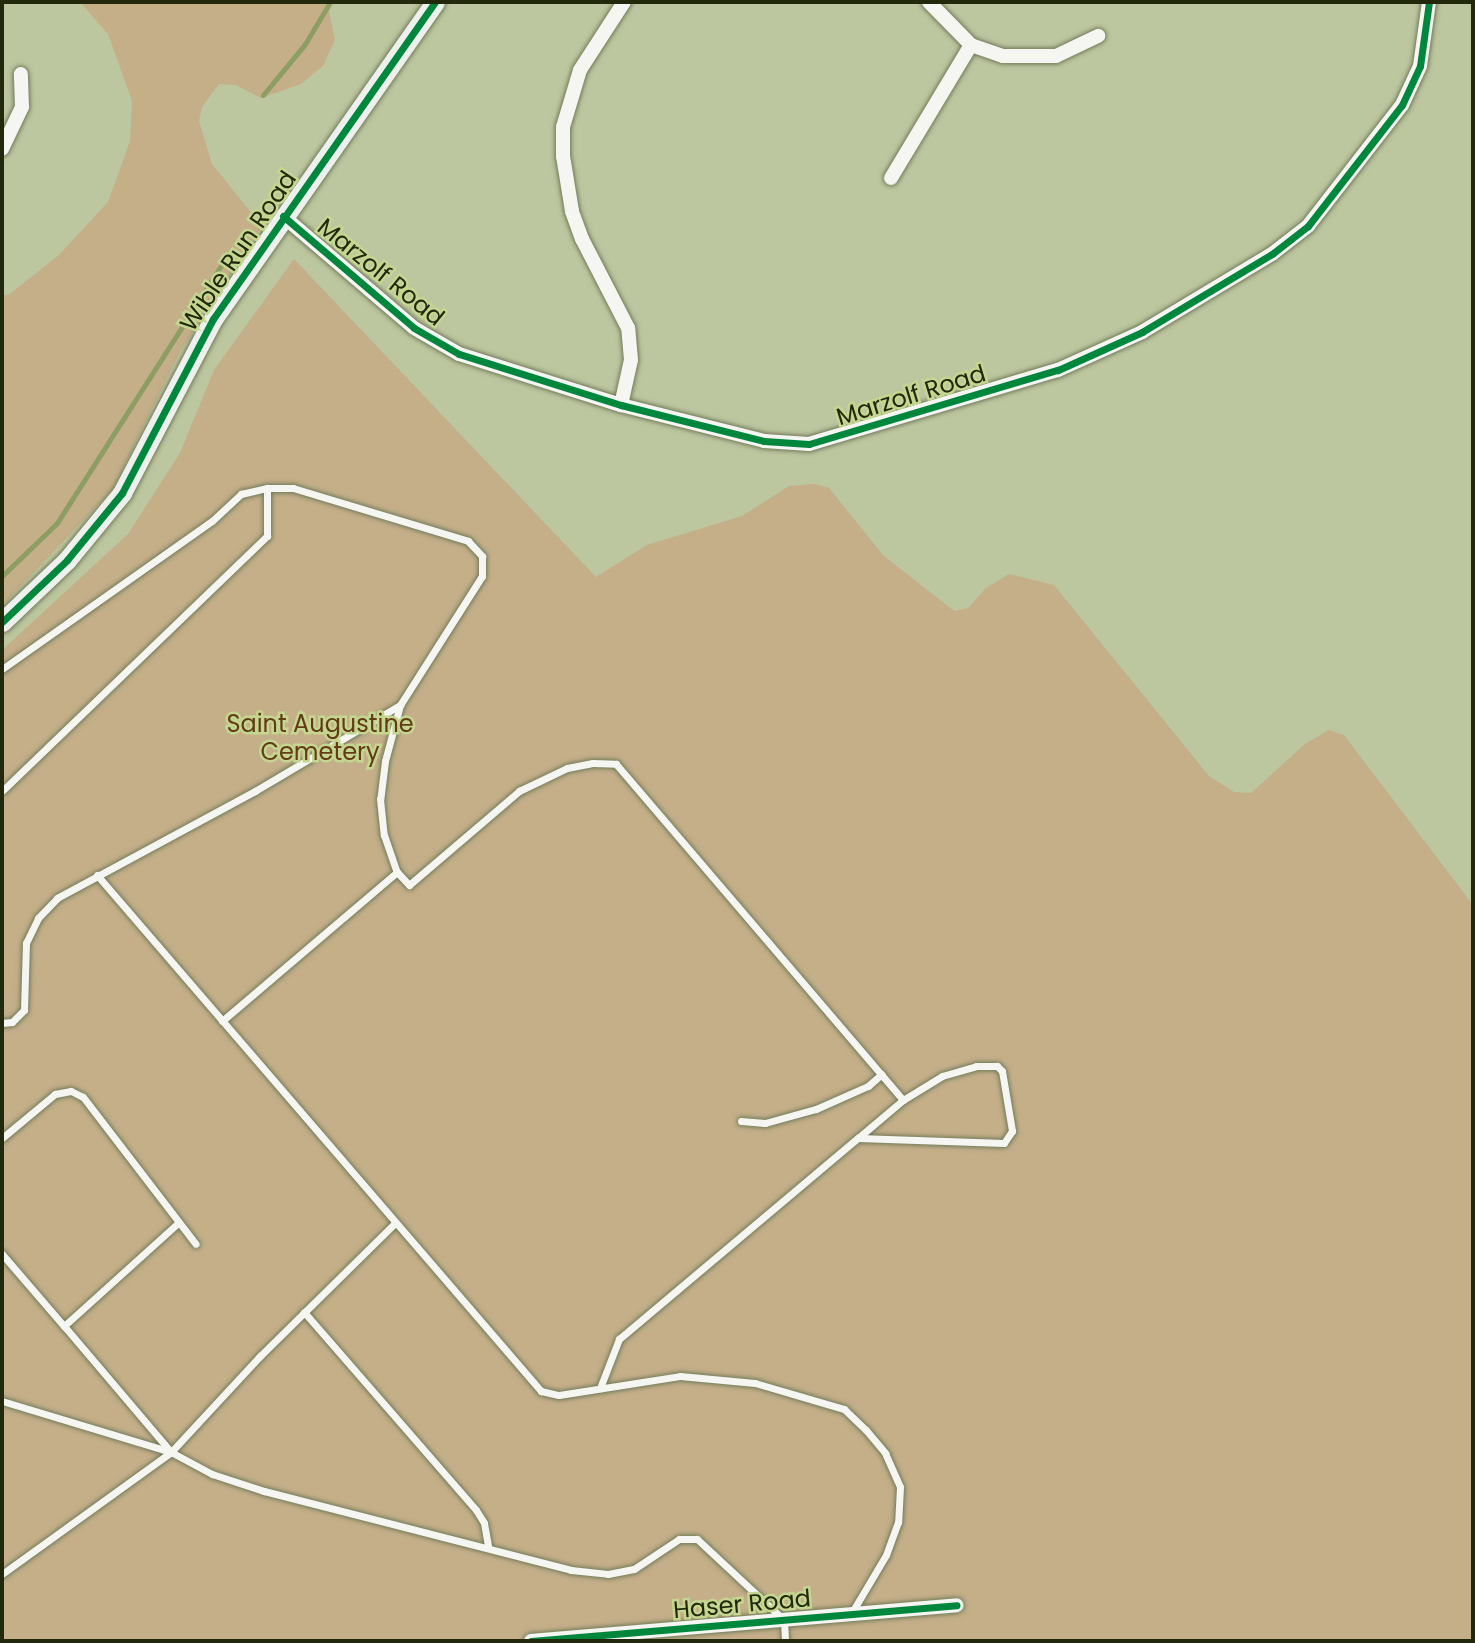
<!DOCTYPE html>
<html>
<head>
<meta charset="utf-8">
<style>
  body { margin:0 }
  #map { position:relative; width:1475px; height:1643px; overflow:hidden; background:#bcc69f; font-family:Poppins,sans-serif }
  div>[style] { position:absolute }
  .green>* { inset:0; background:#c4af89 }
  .stream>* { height:5px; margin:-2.5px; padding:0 2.5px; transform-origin:2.5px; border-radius:2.5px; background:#8e9d61 }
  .roads { filter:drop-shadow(0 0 2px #747c5b) drop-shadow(0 0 2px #747c5b) }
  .lane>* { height:7px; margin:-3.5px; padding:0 3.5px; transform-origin:3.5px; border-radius:3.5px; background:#f5f6f1 }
  .street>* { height:14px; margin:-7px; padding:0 7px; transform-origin:7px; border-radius:7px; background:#f5f6f1 }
  .secondary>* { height:19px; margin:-9.5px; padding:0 9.5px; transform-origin:9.5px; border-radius:9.5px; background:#edf0ec }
  .cycleway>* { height:7px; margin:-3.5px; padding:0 3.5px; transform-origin:3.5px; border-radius:3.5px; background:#00873e }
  span { translate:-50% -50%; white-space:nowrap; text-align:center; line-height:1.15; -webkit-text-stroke:5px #c4d68f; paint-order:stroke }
  .street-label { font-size:24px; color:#22280b }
  .park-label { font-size:24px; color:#633b17 }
  .frame { position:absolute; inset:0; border:4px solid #22280b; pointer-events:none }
</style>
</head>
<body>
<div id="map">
  <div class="green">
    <div style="clip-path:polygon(80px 2px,327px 2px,335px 40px,323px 66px,301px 84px,261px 98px,236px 85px,219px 84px,202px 107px,199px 121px,212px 164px,262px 226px,180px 352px,112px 490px,2px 606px,2px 296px,10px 294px,59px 255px,108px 202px,130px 141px,132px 101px,108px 34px)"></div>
    <div style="clip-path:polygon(294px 259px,596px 577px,647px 545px,742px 516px,789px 486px,815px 484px,829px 488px,883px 555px,954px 611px,968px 608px,986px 588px,1009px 574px,1054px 585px,1209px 776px,1234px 792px,1251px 793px,1305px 744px,1329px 730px,1344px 735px,1473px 905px,1473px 1641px,2px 1641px,2px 650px,128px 534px,180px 453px,214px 370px)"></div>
  </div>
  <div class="stream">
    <div style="left:263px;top:95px;width:66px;rotate:-50.5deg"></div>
    <div style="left:305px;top:44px;width:49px;rotate:-59.2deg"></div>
    <div style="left:2px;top:576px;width:76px;rotate:-43.9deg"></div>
    <div style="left:57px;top:523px;width:305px;rotate:-57.5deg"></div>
  </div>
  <div class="roads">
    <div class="lane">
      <div style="left:2px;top:669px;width:257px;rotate:-35.2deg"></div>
      <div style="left:212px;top:521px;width:40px;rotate:-43deg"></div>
      <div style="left:241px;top:494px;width:27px;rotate:-13deg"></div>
      <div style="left:267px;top:488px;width:26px"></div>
      <div style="left:293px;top:488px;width:183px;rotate:16.8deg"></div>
      <div style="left:468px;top:541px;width:21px;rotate:47deg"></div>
      <div style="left:482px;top:556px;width:20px;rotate:90deg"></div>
      <div style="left:482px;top:576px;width:153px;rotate:122.4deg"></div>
      <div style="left:400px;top:705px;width:58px;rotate:105deg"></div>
      <div style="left:385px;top:761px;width:38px;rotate:97deg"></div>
      <div style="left:380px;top:799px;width:36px;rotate:84deg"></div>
      <div style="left:384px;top:835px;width:39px;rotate:71deg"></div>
      <div style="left:2px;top:791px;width:368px;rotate:-43.9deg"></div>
      <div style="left:267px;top:536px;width:48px;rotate:-90deg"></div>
      <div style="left:97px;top:875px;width:681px;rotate:49.29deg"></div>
      <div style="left:541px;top:1391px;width:18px;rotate:13deg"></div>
      <div style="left:559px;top:1395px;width:122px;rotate:-8.9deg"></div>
      <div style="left:680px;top:1376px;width:75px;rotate:5.3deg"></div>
      <div style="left:755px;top:1383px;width:93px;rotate:16.3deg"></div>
      <div style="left:844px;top:1409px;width:30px;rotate:44deg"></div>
      <div style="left:866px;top:1430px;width:30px;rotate:50deg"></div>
      <div style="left:885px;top:1453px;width:37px;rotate:66deg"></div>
      <div style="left:900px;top:1487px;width:35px;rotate:93deg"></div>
      <div style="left:898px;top:1522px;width:35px;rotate:110deg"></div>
      <div style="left:886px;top:1555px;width:69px;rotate:120.7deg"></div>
      <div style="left:222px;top:1021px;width:230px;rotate:-40.4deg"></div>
      <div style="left:397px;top:872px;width:18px;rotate:47deg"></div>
      <div style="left:409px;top:885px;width:145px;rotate:-40.5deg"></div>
      <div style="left:519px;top:791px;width:53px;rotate:-25.6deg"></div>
      <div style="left:567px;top:768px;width:26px;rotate:-11deg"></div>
      <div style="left:593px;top:763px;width:23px;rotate:2deg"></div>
      <div style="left:616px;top:764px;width:442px;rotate:49.5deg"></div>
      <div style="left:2px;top:1023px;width:10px;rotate:-6deg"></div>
      <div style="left:12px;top:1022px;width:17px;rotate:-45deg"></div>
      <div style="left:24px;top:1010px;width:67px;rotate:-88.3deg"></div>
      <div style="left:26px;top:943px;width:28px;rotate:-64deg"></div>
      <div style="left:38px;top:918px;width:28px;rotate:-46deg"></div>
      <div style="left:57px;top:898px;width:225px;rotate:-28.4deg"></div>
      <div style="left:255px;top:791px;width:169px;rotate:-30.7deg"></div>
      <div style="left:741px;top:1121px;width:24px;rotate:5deg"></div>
      <div style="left:765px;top:1123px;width:53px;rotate:-15.4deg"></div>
      <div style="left:816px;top:1109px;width:57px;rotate:-23.9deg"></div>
      <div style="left:868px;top:1086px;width:18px;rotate:-41deg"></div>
      <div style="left:2px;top:1138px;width:69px;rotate:-39.7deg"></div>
      <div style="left:55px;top:1094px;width:16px;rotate:-11deg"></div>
      <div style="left:71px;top:1091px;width:13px;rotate:27deg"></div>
      <div style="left:83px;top:1097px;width:185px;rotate:52.5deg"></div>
      <div style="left:2px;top:1254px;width:95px;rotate:49.3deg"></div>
      <div style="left:304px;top:1312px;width:262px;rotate:49deg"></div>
      <div style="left:476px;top:1510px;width:15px;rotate:58deg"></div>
      <div style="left:484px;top:1523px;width:23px;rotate:80deg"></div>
      <div style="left:600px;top:1388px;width:53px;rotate:-68.8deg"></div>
      <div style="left:619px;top:1339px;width:312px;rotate:-40.1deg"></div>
      <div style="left:858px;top:1138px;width:59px;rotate:-40.2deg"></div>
      <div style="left:903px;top:1100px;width:46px;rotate:-31.6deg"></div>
      <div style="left:942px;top:1076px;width:35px;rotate:-16deg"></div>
      <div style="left:976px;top:1066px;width:21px"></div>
      <div style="left:997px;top:1066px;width:7px;rotate:45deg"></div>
      <div style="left:1002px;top:1071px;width:61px;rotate:80.5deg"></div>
      <div style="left:1012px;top:1131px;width:14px;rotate:124deg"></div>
      <div style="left:1004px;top:1143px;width:146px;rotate:-178deg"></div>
      <div style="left:2px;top:1401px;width:177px;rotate:16.8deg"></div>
      <div style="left:171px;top:1452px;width:165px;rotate:-130.3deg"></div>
      <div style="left:64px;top:1326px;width:154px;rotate:-42.1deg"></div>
      <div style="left:171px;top:1452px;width:47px;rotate:28.2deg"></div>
      <div style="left:212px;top:1474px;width:55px;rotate:18.1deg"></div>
      <div style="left:264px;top:1491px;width:317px;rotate:14.4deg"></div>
      <div style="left:571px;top:1570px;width:37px;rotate:6deg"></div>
      <div style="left:608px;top:1574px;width:26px;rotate:-11deg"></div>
      <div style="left:634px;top:1569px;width:54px;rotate:-33.7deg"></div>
      <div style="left:679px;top:1539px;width:18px"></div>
      <div style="left:697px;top:1539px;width:119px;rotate:43deg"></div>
      <div style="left:784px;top:1620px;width:21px;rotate:87deg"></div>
      <div style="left:2px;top:1574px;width:208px;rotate:-35.8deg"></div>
      <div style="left:171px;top:1452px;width:131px;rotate:-47.2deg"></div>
      <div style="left:260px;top:1356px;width:190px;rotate:-44.6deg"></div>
    </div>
    <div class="street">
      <div style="left:929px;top:2px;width:60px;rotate:45.7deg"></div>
      <div style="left:971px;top:45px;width:34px;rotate:19deg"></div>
      <div style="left:1003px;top:56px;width:53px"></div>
      <div style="left:1056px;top:56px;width:47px;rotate:-25.5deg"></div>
      <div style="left:2px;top:149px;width:47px;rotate:-64.5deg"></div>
      <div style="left:22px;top:107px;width:33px;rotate:-92deg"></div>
      <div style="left:891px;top:178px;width:155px;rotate:-59deg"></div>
      <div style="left:283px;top:216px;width:172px;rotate:40.5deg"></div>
      <div style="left:414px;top:328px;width:52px;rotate:30deg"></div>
      <div style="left:459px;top:354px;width:170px;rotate:17.5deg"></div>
      <div style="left:621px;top:405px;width:147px;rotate:14.1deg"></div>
      <div style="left:764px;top:441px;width:45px;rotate:3.8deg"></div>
      <div style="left:809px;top:444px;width:260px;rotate:-16.6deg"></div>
      <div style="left:1058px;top:370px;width:92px;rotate:-24.3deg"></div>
      <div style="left:1142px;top:332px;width:152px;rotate:-31deg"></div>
      <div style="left:1272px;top:254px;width:46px;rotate:-37.9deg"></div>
      <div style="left:1308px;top:226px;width:153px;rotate:-52.2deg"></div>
      <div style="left:1402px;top:105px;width:43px;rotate:-65.2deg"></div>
      <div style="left:1420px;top:66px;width:65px;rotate:-82deg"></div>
      <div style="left:621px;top:405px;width:46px;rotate:-77.5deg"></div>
      <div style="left:631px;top:360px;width:32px;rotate:-95deg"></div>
      <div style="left:628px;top:328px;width:100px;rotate:-117.3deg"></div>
      <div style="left:582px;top:239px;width:30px;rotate:-110deg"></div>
      <div style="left:572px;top:211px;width:56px;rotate:-99.3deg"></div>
      <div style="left:563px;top:156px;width:29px;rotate:-90deg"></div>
      <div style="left:563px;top:127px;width:59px;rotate:-73.4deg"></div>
      <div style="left:580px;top:70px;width:81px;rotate:-57.1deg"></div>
      <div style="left:531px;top:1641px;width:427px;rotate:-4.8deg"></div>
    </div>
    <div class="secondary">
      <div style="left:2px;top:622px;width:90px;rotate:-43.6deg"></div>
      <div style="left:67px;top:560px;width:87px;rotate:-50.6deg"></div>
      <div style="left:122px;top:493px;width:196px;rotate:-62.4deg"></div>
      <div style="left:213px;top:319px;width:387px;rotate:-55deg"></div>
    </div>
  </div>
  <div class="cycleway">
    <div style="left:283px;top:216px;width:172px;rotate:40.5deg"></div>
    <div style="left:414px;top:328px;width:52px;rotate:30deg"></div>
    <div style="left:459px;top:354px;width:170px;rotate:17.5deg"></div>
    <div style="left:621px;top:405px;width:147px;rotate:14.1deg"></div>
    <div style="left:764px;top:441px;width:45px;rotate:3.8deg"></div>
    <div style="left:809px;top:444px;width:260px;rotate:-16.6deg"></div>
    <div style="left:1058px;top:370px;width:92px;rotate:-24.3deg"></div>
    <div style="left:1142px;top:332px;width:152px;rotate:-31deg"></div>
    <div style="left:1272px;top:254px;width:46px;rotate:-37.9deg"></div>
    <div style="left:1308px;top:226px;width:153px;rotate:-52.2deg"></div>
    <div style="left:1402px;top:105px;width:43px;rotate:-65.2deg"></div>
    <div style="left:1420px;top:66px;width:65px;rotate:-82deg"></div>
    <div style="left:2px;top:622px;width:90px;rotate:-43.6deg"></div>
    <div style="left:67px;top:560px;width:87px;rotate:-50.6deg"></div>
    <div style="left:122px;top:493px;width:196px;rotate:-62.4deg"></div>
    <div style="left:213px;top:319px;width:387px;rotate:-55deg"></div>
    <div style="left:531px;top:1641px;width:427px;rotate:-4.8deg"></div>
  </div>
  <div class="street-label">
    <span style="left:238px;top:251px;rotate:-56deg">Wible Run Road</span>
    <span style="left:381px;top:272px;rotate:39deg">Marzolf Road</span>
    <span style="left:911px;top:395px;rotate:-17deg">Marzolf Road</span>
    <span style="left:742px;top:1604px;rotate:-5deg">Haser Road</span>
  </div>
  <div class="park-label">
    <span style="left:320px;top:738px">Saint Augustine<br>Cemetery</span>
  </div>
  <div class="frame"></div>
</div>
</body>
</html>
